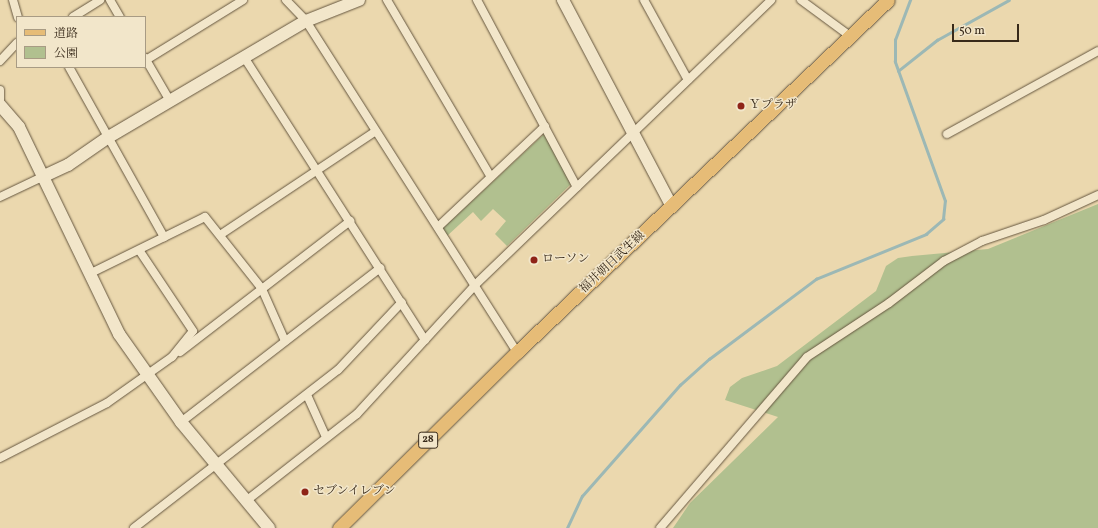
<!DOCTYPE html>
<html>
<head>
<meta charset="utf-8">
<style>
  body { margin:0 }
  #map { position:relative; width:1098px; height:528px; overflow:hidden; background:#ebd8ae; font-family:Vollkorn,"Noto Serif JP",serif }
  div>[style] { position:absolute }
  .green>* { inset:0; background:#b1c08f }
  .stream>* { height:2.5px; margin:-1.25px; padding:0 1.25px; transform-origin:1.25px; border-radius:1.25px; background:#9cb8b5 }
  .roads { filter:drop-shadow(0 0 1px #65563f) drop-shadow(0 0 1px #65563f) }
  .street>* { height:8px; margin:-4px; padding:0 4px; transform-origin:4px; border-radius:4px; background:#f2e6ca }
  .secondary>* { height:12px; margin:-6px; padding:0 6px; transform-origin:6px; border-radius:6px; background:#f2e6ca }
  .primary>* { height:13px; margin:-6.5px; padding:0 6.5px; transform-origin:6.5px; border-radius:6.5px; background:#e6bc77 }
  .dots>* { width:11px; height:11px; translate:-50% -50%; box-sizing:border-box; border:2px solid #f2e6ca; border-radius:50% }
  span { translate:-50% -50%; white-space:nowrap; text-align:center; line-height:1.15; -webkit-text-stroke:3px #f2e6ca; paint-order:stroke }
  .shield-label span { padding:1px 3px; background:#f2e6ca; border:1px solid; border-radius:3px; -webkit-text-stroke-width:0 }
  .shield-label { font-size:11px; color:#382a1a; font-weight:700 }
  .poi-label { font-size:12px; color:#382a1a }
  .left { translate:0 -50%; text-align:left }
  .street-label { font-size:12px; color:#382a1a }
  .legend { position:absolute; left:16px; top:16px; width:130px; height:52px; box-sizing:border-box; background:#f2e6ca; border:1px solid #a89b84; margin:0; padding:5px 7px; list-style:none; font-size:12px; color:#382a1a }
  .legend li { display:flex; align-items:center; gap:8px; height:20px }
  .legend b { width:20px; border:1px solid #a89b84 }
  .scale { position:absolute; left:952px; top:24px; width:67px; height:18px; box-sizing:border-box; border:2px solid #382a1a; border-top:0; padding-left:5px; font-size:12px; line-height:14px; white-space:nowrap; color:#382a1a; -webkit-text-stroke:3px #f2e6ca; paint-order:stroke }
</style>
</head>
<body>
<div id="map">
  <div class="green">
    <div style="clip-path:polygon(544px 134px,571px 184px,507px 246px,495px 234px,506px 221px,493px 209px,481px 221px,473px 212px,447px 236px,442px 229px)"></div>
    <div style="clip-path:polygon(1098px 204px,1098px 528px,673px 528px,690px 503px,778px 417px,725px 400px,730px 387px,742px 378px,777px 366px,876px 291px,886px 266px,898px 258px,912px 256px,988px 249px)"></div>
  </div>
  <div class="stream">
    <div style="left:898px;top:71px;width:50px;rotate:-38.5deg"></div>
    <div style="left:937px;top:40px;width:82px;rotate:-29.1deg"></div>
    <div style="left:567px;top:528px;width:35px;rotate:-65deg"></div>
    <div style="left:582px;top:496px;width:148px;rotate:-48.6deg"></div>
    <div style="left:680px;top:385px;width:39px;rotate:-42deg"></div>
    <div style="left:709px;top:359px;width:134px;rotate:-36.8deg"></div>
    <div style="left:816px;top:279px;width:119px;rotate:-22.2deg"></div>
    <div style="left:926px;top:234px;width:23px;rotate:-41deg"></div>
    <div style="left:943px;top:219px;width:18px;rotate:-84deg"></div>
    <div style="left:945px;top:201px;width:148px;rotate:-109.8deg"></div>
    <div style="left:895px;top:62px;width:22px;rotate:-90deg"></div>
    <div style="left:895px;top:40px;width:43px;rotate:-69.4deg"></div>
  </div>
  <div class="roads">
    <div class="street">
      <div style="left:13px;top:0;width:18px;rotate:74deg"></div>
      <div style="left:110px;top:0;width:20px;rotate:60deg"></div>
      <div style="left:286px;top:0;width:29px;rotate:46deg"></div>
      <div style="left:306px;top:21px;width:393px;rotate:57.5deg"></div>
      <div style="left:387px;top:0;width:205px;rotate:59.6deg"></div>
      <div style="left:477px;top:0;width:212px;rotate:61.9deg"></div>
      <div style="left:644px;top:0;width:91px;rotate:61.2deg"></div>
      <div style="left:801px;top:0;width:61px;rotate:36.3deg"></div>
      <div style="left:73px;top:17px;width:32px;rotate:-32deg"></div>
      <div style="left:244px;top:57px;width:336px;rotate:57.4deg"></div>
      <div style="left:145px;top:58px;width:50px;rotate:59.8deg"></div>
      <div style="left:146px;top:60px;width:114px;rotate:-31.7deg"></div>
      <div style="left:0;top:61px;width:25px;rotate:-47deg"></div>
      <div style="left:69px;top:67px;width:195px;rotate:60.8deg"></div>
      <div style="left:0;top:90px;width:13px;rotate:90deg"></div>
      <div style="left:947px;top:134px;width:172px;rotate:-28.8deg"></div>
      <div style="left:0;top:197px;width:47px;rotate:-25.5deg"></div>
      <div style="left:438px;top:227px;width:147px;rotate:-43.3deg"></div>
      <div style="left:220px;top:235px;width:187px;rotate:-33.7deg"></div>
      <div style="left:89px;top:274px;width:129px;rotate:-26.2deg"></div>
      <div style="left:205px;top:217px;width:92px;rotate:51.6deg"></div>
      <div style="left:262px;top:289px;width:57px;rotate:66.1deg"></div>
      <div style="left:180px;top:352px;width:215px;rotate:-37.6deg"></div>
      <div style="left:307px;top:395px;width:46px;rotate:65.7deg"></div>
      <div style="left:181px;top:422px;width:252px;rotate:-37.7deg"></div>
      <div style="left:0;top:458px;width:120px;rotate:-27.2deg"></div>
      <div style="left:107px;top:403px;width:80px;rotate:-35.3deg"></div>
      <div style="left:172px;top:357px;width:33px;rotate:-51deg"></div>
      <div style="left:193px;top:331px;width:97px;rotate:-123.7deg"></div>
      <div style="left:246px;top:501px;width:141px;rotate:-38.1deg"></div>
      <div style="left:357px;top:414px;width:175px;rotate:-47.5deg"></div>
      <div style="left:475px;top:285px;width:411px;rotate:-43.9deg"></div>
      <div style="left:134px;top:528px;width:258px;rotate:-37.8deg"></div>
      <div style="left:338px;top:370px;width:93px;rotate:-46.7deg"></div>
      <div style="left:660px;top:528px;width:225px;rotate:-49.3deg"></div>
      <div style="left:807px;top:357px;width:98px;rotate:-33.4deg"></div>
      <div style="left:889px;top:303px;width:69px;rotate:-37.4deg"></div>
      <div style="left:944px;top:261px;width:43px;rotate:-27.8deg"></div>
      <div style="left:982px;top:241px;width:65px;rotate:-18.7deg"></div>
      <div style="left:1044px;top:220px;width:60px;rotate:-24.8deg"></div>
    </div>
    <div class="secondary">
      <div style="left:563px;top:0;width:234px;rotate:62.2deg"></div>
      <div style="left:0;top:105px;width:29px;rotate:49deg"></div>
      <div style="left:19px;top:127px;width:230px;rotate:64.2deg"></div>
      <div style="left:119px;top:334px;width:108px;rotate:54.8deg"></div>
      <div style="left:181px;top:422px;width:138px;rotate:50.3deg"></div>
      <div style="left:42px;top:177px;width:29px;rotate:-25deg"></div>
      <div style="left:68px;top:165px;width:47px;rotate:-34.7deg"></div>
      <div style="left:107px;top:138px;width:231px;rotate:-30.5deg"></div>
      <div style="left:306px;top:21px;width:57px;rotate:-21.6deg"></div>
    </div>
    <div class="primary">
      <div style="left:339px;top:528px;width:250px;rotate:-44.7deg"></div>
      <div style="left:517px;top:352px;width:511px;rotate:-43.49deg"></div>
    </div>
  </div>
  <div class="dots">
    <div style="left:741px;top:106px;background:#8f2418"></div>
    <div style="left:534px;top:260px;background:#8f2418"></div>
    <div style="left:305px;top:492px;background:#8f2418"></div>
  </div>
  <div class="shield-label">
    <span style="left:428px;top:440px">28</span>
  </div>
  <div class="poi-label">
    <span class="left" style="left:749px;top:106px">Ｙプラザ</span>
    <span class="left" style="left:542px;top:260px">ローソン</span>
    <span class="left" style="left:313px;top:492px">セブンイレブン</span>
  </div>
  <div class="street-label">
    <span style="left:613px;top:263px;rotate:-43deg">福井朝日武生線</span>
  </div>
  <ul class="legend">
  <li><b style="height:5px;background:#e6bc77"></b>道路</li>
  <li><b style="height:11px;background:#b1c08f"></b>公園</li>
  </ul>
  <div class="scale">50 m</div>
</div>
</body>
</html>
